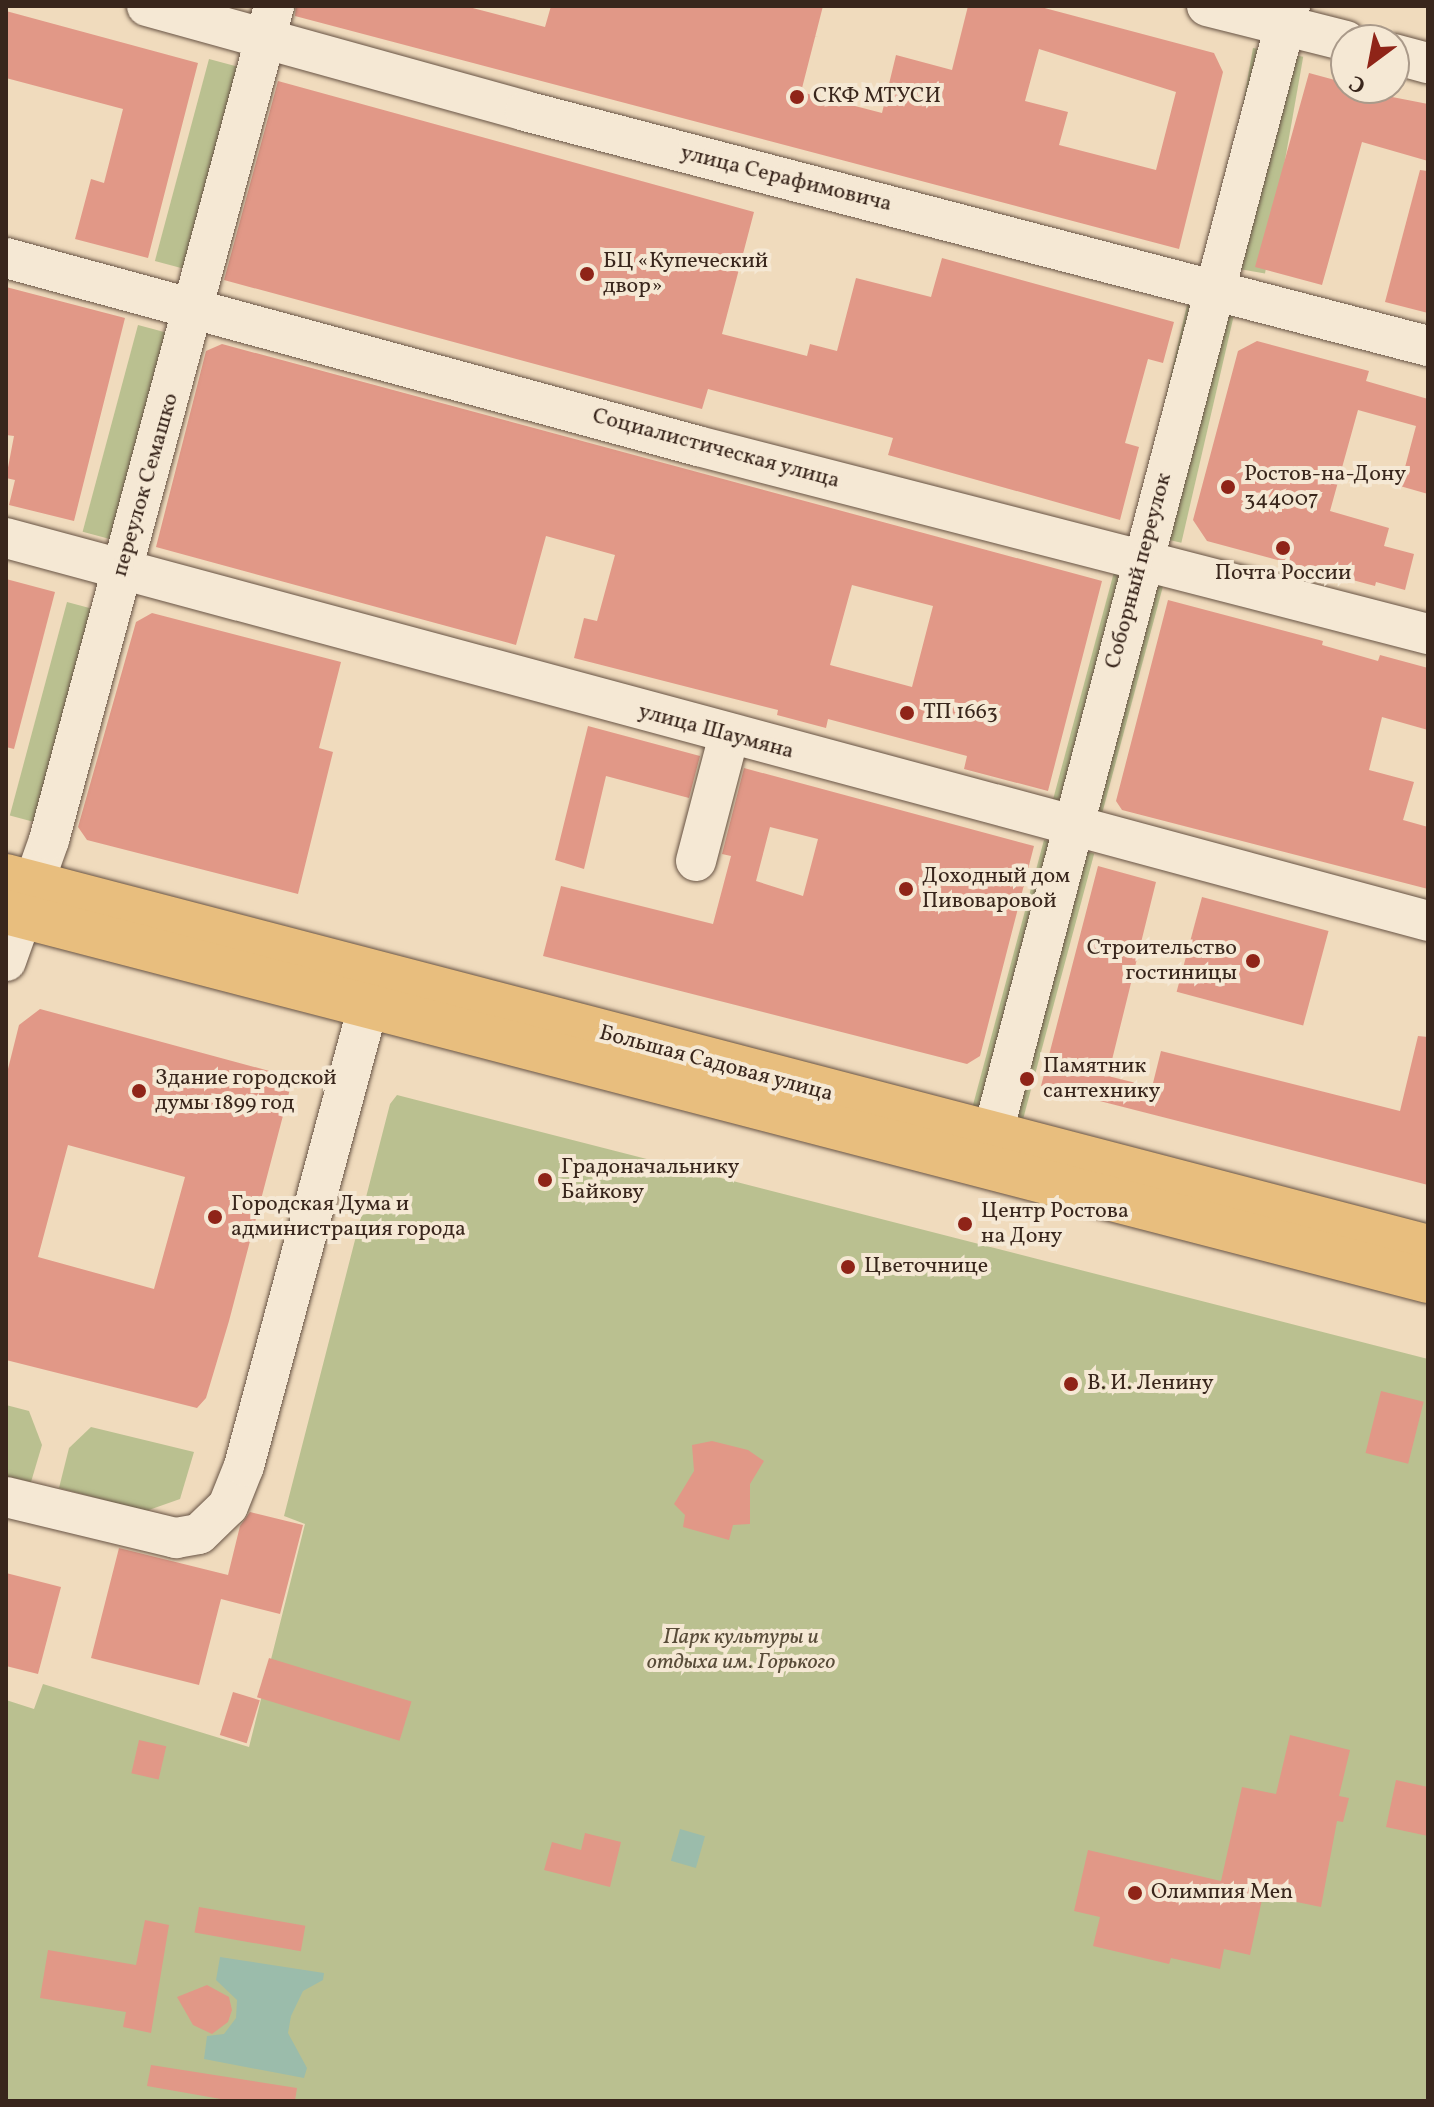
<!DOCTYPE html>
<html>
<head>
<meta charset="utf-8">
<style>
  body { margin:0 }
  #map { position:relative; width:1434px; height:2107px; overflow:hidden; background:#f0dbbd; font-family:Vollkorn,serif }
  div>[style] { position:absolute }
  .green>* { inset:0; background:#bac090; transform-origin:0 0 }
  .water>* { inset:0; background:#9bbcab; transform-origin:0 0 }
  .building>* { inset:0; background:#e19887; transform-origin:0 0 }
  .roads { filter:drop-shadow(0 0 2px #675344) drop-shadow(0 0 2px #675344) }
  .minor>* { height:40px; margin:-20px; padding:0 20px; transform-origin:20px; border-radius:20px; background:#f5e8d4 }
  .major>* { height:44px; margin:-22px; padding:0 22px; transform-origin:22px; border-radius:22px; background:#e8be7e }
  .dots>* { width:22px; height:22px; translate:-50% -50%; box-sizing:border-box; border:4px solid #f5e8d4; border-radius:50% }
  span { translate:-50% -50%; white-space:nowrap; text-align:center; line-height:1.15; -webkit-text-stroke:8px #f5e8d4; paint-order:stroke }
  .poi-label { font-size:22px; color:#39261c }
  .left { translate:0 -50%; text-align:left }
  .right { translate:-100% -50%; text-align:right }
  .street-label { font-size:22px; color:#39261c }
  .park-label { font-size:22px; color:#594c39; font-style:italic }
  .frame { position:absolute; inset:0; border:8px solid #39261c; pointer-events:none }
  .north { position:absolute; left:1330px; top:24px; width:80px; height:80px; box-sizing:border-box; background:#f5e8d4; border:2px solid #aa9a8a; border-radius:50%; rotate:212deg; font-size:22px; font-weight:700; line-height:32px; text-align:center; color:#39261c }
  .north::after { content:''; display:block; margin:auto; width:28px; height:36px; background:#8f2418; clip-path:polygon(50% 0,100% 100%,50% 72%,0 100%) }
</style>
</head>
<body>
<div id="map">
  <div class="green">
    <div style="left:1253px;top:48px;width:51px;height:220px;rotate:10deg"></div>
    <div style="left:209px;top:59px;width:30px;height:209px;rotate:15deg"></div>
    <div style="left:1187px;top:305px;width:48px;height:233px;rotate:13deg"></div>
    <div style="left:138px;top:325px;width:31px;height:214px;rotate:15deg"></div>
    <div style="left:1114px;top:572px;width:51px;height:240px;rotate:15deg"></div>
    <div style="left:67px;top:602px;width:31px;height:221px;rotate:15deg"></div>
    <div style="left:1044px;top:840px;width:52px;height:281px;rotate:15deg"></div>
    <div style="clip-path:polygon(397px 1095px,1428px 1359px,1428px 2101px,6px 2101px,6px 1700px,34px 1709px,43px 1684px,249px 1747px,305px 1524px,284px 1516px,390px 1104px)"></div>
    <div style="clip-path:polygon(6px 1405px,29px 1411px,42px 1445px,31px 1482px,6px 1476px)"></div>
    <div style="clip-path:polygon(91px 1427px,194px 1452px,180px 1499px,146px 1511px,59px 1488px,69px 1448px)"></div>
  </div>
  <div class="water">
    <div style="left:680px;top:1829px;width:26px;height:33px;rotate:16deg"></div>
    <div style="clip-path:polygon(220px 1957px,324px 1973px,323px 1980px,303px 1991px,291px 2016px,288px 2033px,307px 2068px,304px 2078px,204px 2059px,207px 2036px,224px 2034px,236px 2018px,237px 2000px,216px 1980px)"></div>
  </div>
  <div class="building">
    <div style="clip-path:polygon(evenodd,296px 6px,465px 6px,545px 27px,551px 6px,823px 6px,801px 92px,882px 113px,896px 55px,952px 70px,968px 6px,1037px 6px,1214px 53px,1223px 72px,1179px 249px,295px 16px,296px 6px,1039px 49px,1176px 92px,1156px 170px,1059px 145px,1068px 112px,1025px 101px,1039px 49px)"></div>
    <div style="clip-path:polygon(6px 11px,198px 63px,148px 258px,75px 239px,91px 179px,104px 183px,123px 109px,6px 78px)"></div>
    <div style="clip-path:polygon(1309px 73px,1346px 83px,1346px 88px,1428px 104px,1428px 161px,1362px 142px,1322px 285px,1255px 267px)"></div>
    <div style="clip-path:polygon(278px 81px,754px 212px,722px 334px,807px 356px,810px 344px,837px 351px,856px 278px,931px 297px,942px 258px,1174px 322px,1163px 363px,1148px 359px,1125px 443px,1139px 447px,1120px 520px,888px 455px,893px 438px,708px 389px,702px 409px,224px 280px)"></div>
    <div style="clip-path:polygon(1420px 170px,1428px 171px,1428px 313px,1385px 302px)"></div>
    <div style="clip-path:polygon(6px 287px,125px 318px,74px 521px,9px 505px,15px 480px,6px 478px,14px 436px,6px 435px)"></div>
    <div style="clip-path:polygon(1257px 341px,1369px 371px,1366px 381px,1428px 399px,1428px 494px,1400px 486px,1416px 426px,1358px 410px,1330px 511px,1389px 528px,1384px 546px,1414px 554px,1405px 590px,1376px 582px,1375px 586px,1207px 541px,1193px 520px,1238px 351px)"></div>
    <div style="clip-path:polygon(evenodd,222px 344px,1102px 581px,1048px 791px,964px 769px,967px 756px,828px 719px,826px 728px,777px 715px,778px 710px,574px 658px,584px 618px,597px 621px,615px 555px,546px 536px,516px 645px,156px 547px,206px 351px,222px 344px,852px 585px,933px 606px,912px 687px,830px 665px,852px 585px)"></div>
    <div style="clip-path:polygon(6px 579px,55px 592px,14px 749px,6px 747px)"></div>
    <div style="clip-path:polygon(1168px 600px,1323px 641px,1322px 645px,1378px 661px,1380px 655px,1428px 668px,1428px 730px,1382px 717px,1369px 770px,1414px 782px,1403px 820px,1428px 827px,1428px 889px,1122px 810px,1116px 801px)"></div>
    <div style="clip-path:polygon(152px 613px,341px 662px,319px 748px,333px 752px,298px 894px,87px 840px,78px 827px,136px 622px)"></div>
    <div style="clip-path:polygon(588px 726px,700px 756px,689px 798px,606px 776px,584px 869px,555px 860px)"></div>
    <div style="clip-path:polygon(evenodd,744px 768px,1034px 846px,980px 1056px,967px 1064px,543px 956px,561px 886px,713px 924px,731px 856px,722px 854px,744px 768px,770px 827px,818px 839px,803px 896px,756px 881px,770px 827px)"></div>
    <div style="clip-path:polygon(1098px 866px,1156px 882px,1108px 1076px,1152px 1087px,1161px 1051px,1400px 1111px,1418px 1036px,1428px 1037px,1428px 1185px,1041px 1086px)"></div>
    <div style="left:1202px;top:897px;width:131px;height:98px;rotate:15deg"></div>
    <div style="clip-path:polygon(evenodd,40px 1009px,273px 1072px,290px 1089px,229px 1321px,206px 1398px,197px 1408px,6px 1360px,6px 1077px,19px 1025px,40px 1009px,68px 1145px,185px 1177px,154px 1289px,38px 1257px,68px 1145px)"></div>
    <div style="left:1381px;top:1391px;width:44px;height:64px;rotate:14deg"></div>
    <div style="clip-path:polygon(712px 1441px,748px 1450px,764px 1461px,750px 1484px,750px 1524px,733px 1525px,729px 1540px,683px 1527px,685px 1515px,674px 1504px,694px 1471px,692px 1445px)"></div>
    <div style="clip-path:polygon(250px 1512px,303px 1525px,280px 1614px,221px 1599px,199px 1685px,91px 1658px,119px 1548px,228px 1575px,240px 1526px)"></div>
    <div style="clip-path:polygon(6px 1573px,61px 1587px,38px 1674px,6px 1666px)"></div>
    <div style="left:269px;top:1658px;width:149px;height:41px;rotate:17deg"></div>
    <div style="left:233px;top:1692px;width:28px;height:45px;rotate:17deg"></div>
    <div style="clip-path:polygon(1290px 1735px,1350px 1750px,1339px 1796px,1349px 1798px,1343px 1822px,1337px 1821px,1321px 1907px,1263px 1895px,1250px 1955px,1224px 1949px,1220px 1969px,1171px 1958px,1169px 1964px,1093px 1946px,1100px 1917px,1074px 1911px,1088px 1850px,1221px 1881px,1242px 1787px,1276px 1794px)"></div>
    <div style="left:139px;top:1740px;width:28px;height:34px;rotate:13deg"></div>
    <div style="clip-path:polygon(1396px 1780px,1428px 1787px,1428px 1836px,1386px 1827px)"></div>
    <div style="clip-path:polygon(585px 1833px,621px 1842px,610px 1887px,544px 1870px,552px 1842px,581px 1850px)"></div>
    <div style="left:199px;top:1907px;width:108px;height:26px;rotate:10deg"></div>
    <div style="clip-path:polygon(145px 1920px,169px 1925px,151px 2033px,123px 2027px,126px 2012px,40px 1998px,48px 1950px,136px 1965px)"></div>
    <div style="clip-path:polygon(207px 1985px,229px 1997px,232px 2010px,228px 2022px,212px 2034px,193px 2025px,177px 1997px)"></div>
    <div style="clip-path:polygon(151px 2065px,297px 2088px,295px 2101px,232px 2101px,147px 2086px)"></div>
  </div>
  <div class="roads">
    <div class="minor">
      <div style="left:147px;top:6px;width:392px;rotate:15.5deg"></div>
      <div style="left:525px;top:111px;width:933px;rotate:14.59deg"></div>
      <div style="left:1207px;top:6px;width:143px;rotate:14.1deg"></div>
      <div style="left:1394px;top:54px;width:35px;rotate:15deg"></div>
      <div style="left:6px;top:258px;width:717px;rotate:15.2deg"></div>
      <div style="left:698px;top:446px;width:754px;rotate:14.44deg"></div>
      <div style="left:6px;top:538px;width:1473px;rotate:15.07deg"></div>
      <div style="left:696px;top:861px;width:130px;rotate:-75.3deg"></div>
      <div style="left:6px;top:961px;width:128px;rotate:-70.4deg"></div>
      <div style="left:49px;top:840px;width:864px;rotate:-74.9deg"></div>
      <div style="left:992px;top:1136px;width:1169px;rotate:-75.23deg"></div>
      <div style="left:6px;top:1497px;width:175px;rotate:13.6deg"></div>
      <div style="left:176px;top:1538px;width:23px;rotate:-10deg"></div>
      <div style="left:199px;top:1534px;width:40px;rotate:-44deg"></div>
      <div style="left:228px;top:1506px;width:43px;rotate:-68.2deg"></div>
      <div style="left:244px;top:1466px;width:476px;rotate:-74.9deg"></div>
    </div>
    <div class="major">
      <div style="left:6px;top:876px;width:1470px;rotate:14.62deg"></div>
      <div style="left:6px;top:912px;width:1469px;rotate:14.55deg"></div>
    </div>
  </div>
  <div class="dots">
    <div style="left:797px;top:97px;background:#8f2418"></div>
    <div style="left:587px;top:274px;background:#8f2418"></div>
    <div style="left:1228px;top:487px;background:#8f2418"></div>
    <div style="left:1283px;top:548px;background:#8f2418"></div>
    <div style="left:907px;top:713px;background:#8f2418"></div>
    <div style="left:906px;top:889px;background:#8f2418"></div>
    <div style="left:1253px;top:961px;background:#8f2418"></div>
    <div style="left:1027px;top:1079px;background:#8f2418"></div>
    <div style="left:139px;top:1091px;background:#8f2418"></div>
    <div style="left:545px;top:1180px;background:#8f2418"></div>
    <div style="left:215px;top:1217px;background:#8f2418"></div>
    <div style="left:965px;top:1224px;background:#8f2418"></div>
    <div style="left:848px;top:1267px;background:#8f2418"></div>
    <div style="left:1071px;top:1384px;background:#8f2418"></div>
    <div style="left:1135px;top:1893px;background:#8f2418"></div>
  </div>
  <div class="poi-label">
    <span class="left" style="left:813px;top:97px">СКФ МТУСИ</span>
    <span class="left" style="left:603px;top:274px">БЦ «Купеческий<br>двор»</span>
    <span class="left" style="left:1244px;top:487px">Ростов-на-Дону<br>344007</span>
    <span style="left:1283px;top:574px">Почта России</span>
    <span class="left" style="left:923px;top:713px">ТП 1663</span>
    <span class="left" style="left:922px;top:889px">Доходный дом<br>Пивоваровой</span>
    <span class="right" style="left:1237px;top:961px">Строительство<br>гостиницы</span>
    <span class="left" style="left:1043px;top:1079px">Памятник<br>сантехнику</span>
    <span class="left" style="left:155px;top:1091px">Здание городской<br>думы 1899 год</span>
    <span class="left" style="left:561px;top:1180px">Градоначальнику<br>Байкову</span>
    <span class="left" style="left:231px;top:1217px">Городская Дума и<br>администрация города</span>
    <span class="left" style="left:981px;top:1224px">Центр Ростова<br>на Дону</span>
    <span class="left" style="left:864px;top:1267px">Цветочнице</span>
    <span class="left" style="left:1087px;top:1384px">В. И. Ленину</span>
    <span class="left" style="left:1151px;top:1893px">Олимпия Men</span>
  </div>
  <div class="street-label">
    <span style="left:786px;top:179px;rotate:14deg">улица Серафимовича</span>
    <span style="left:716px;top:449px;rotate:15deg">Социалистическая улица</span>
    <span style="left:146px;top:485px;rotate:-74deg">переулок Семашко</span>
    <span style="left:1139px;top:571px;rotate:-75deg">Соборный переулок</span>
    <span style="left:716px;top:732px;rotate:15deg">улица Шаумяна</span>
    <span style="left:716px;top:1064px;rotate:15deg">Большая Садовая улица</span>
  </div>
  <div class="park-label">
    <span style="left:741px;top:1650px">Парк культуры и<br>отдыха им. Горького</span>
  </div>
  <div class="frame"></div>
  <div class="north">С</div>
</div>
</body>
</html>
